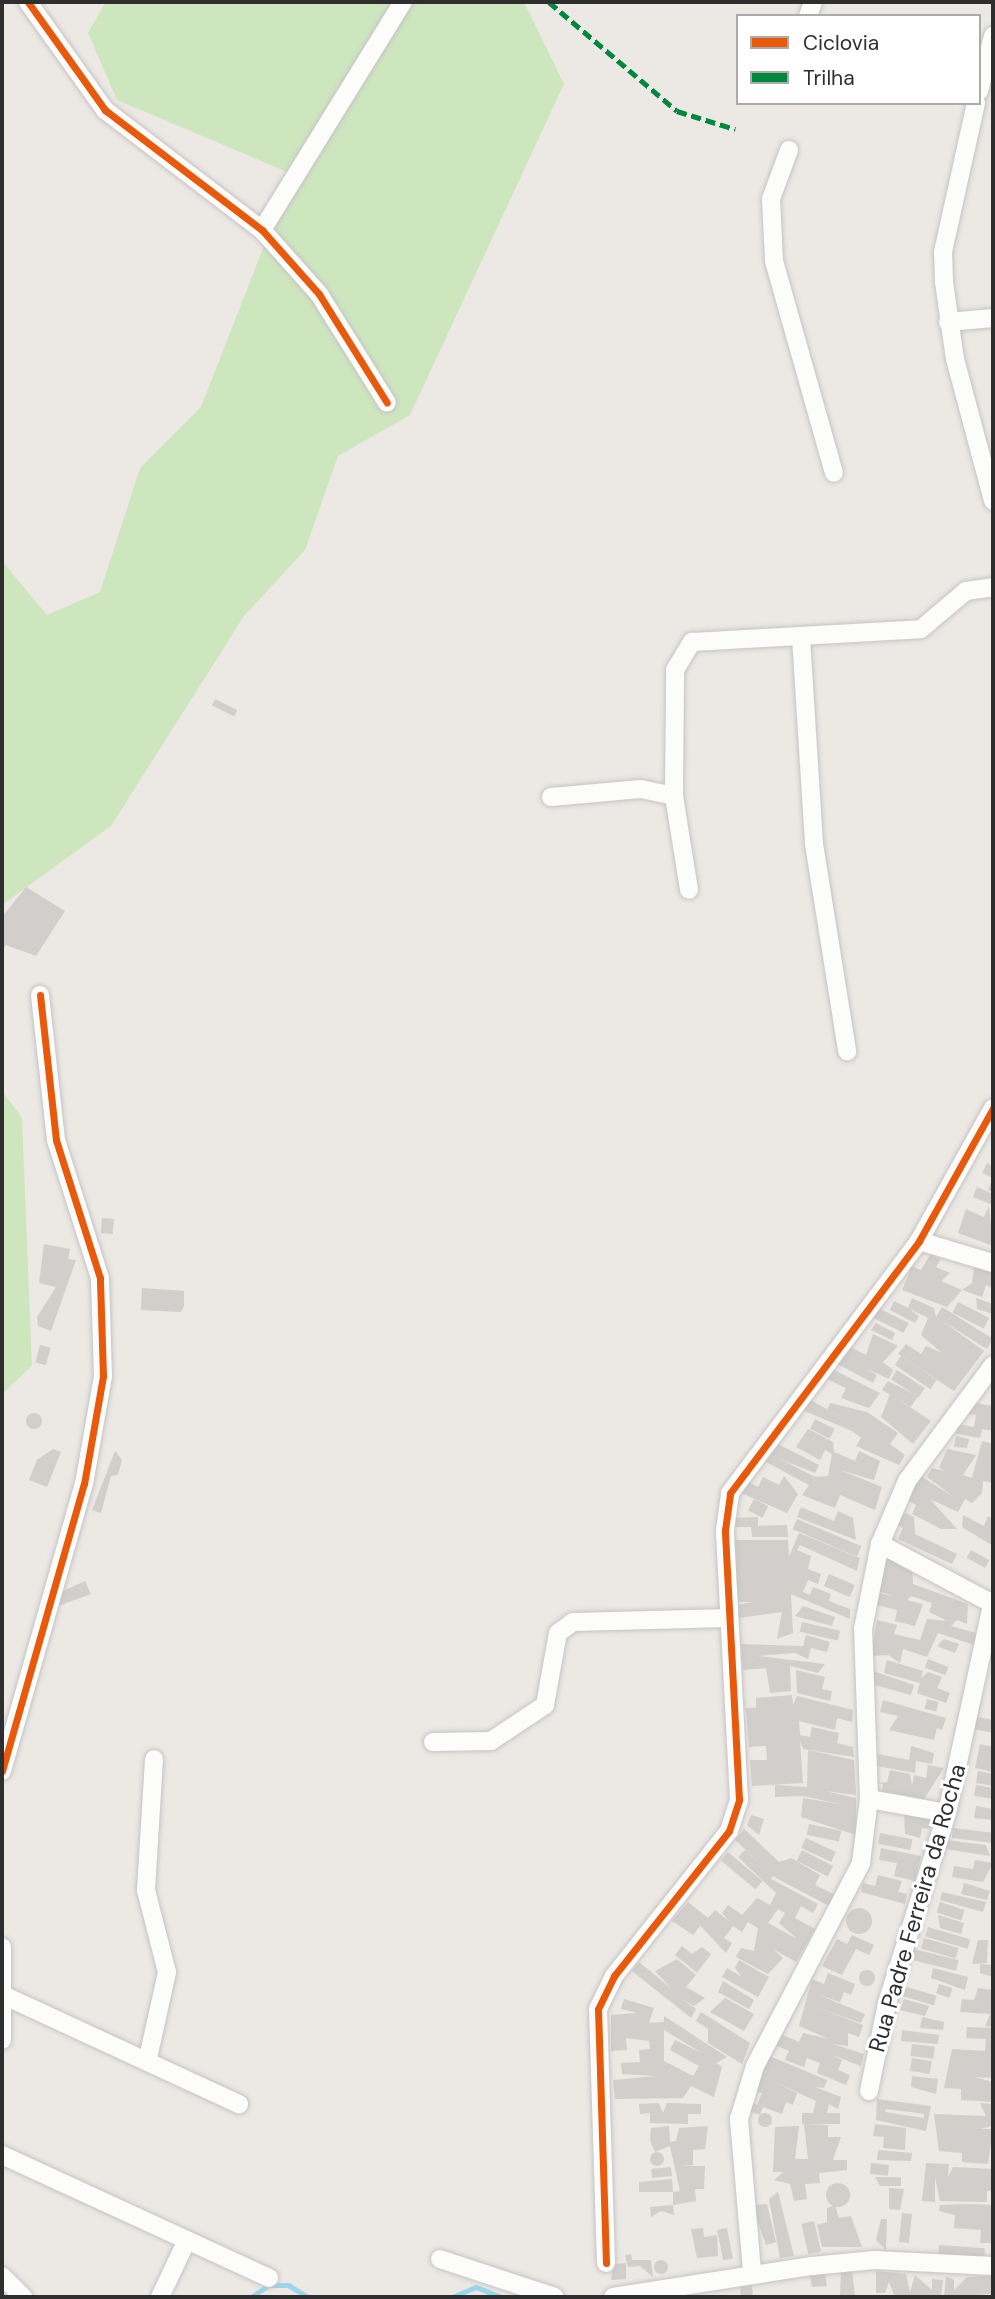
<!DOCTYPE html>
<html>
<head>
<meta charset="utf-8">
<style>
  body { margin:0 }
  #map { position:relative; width:995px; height:2299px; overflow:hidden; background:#ece8e4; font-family:"DM Sans",sans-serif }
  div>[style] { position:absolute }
  .green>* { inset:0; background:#cee6be }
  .stream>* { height:5px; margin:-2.5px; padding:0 2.5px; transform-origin:2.5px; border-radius:2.5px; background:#99d6ec }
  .building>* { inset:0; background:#d1cecb; transform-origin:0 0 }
  .round { border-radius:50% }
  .roads { filter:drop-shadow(0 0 2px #c5c4c5) drop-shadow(0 0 2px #c5c4c5) }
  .street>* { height:18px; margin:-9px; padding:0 9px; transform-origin:9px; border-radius:9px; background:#fcfcfb }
  .quiet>* { height:5px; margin-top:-2.5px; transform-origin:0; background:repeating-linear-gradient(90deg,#00873e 0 10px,transparent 0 15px) }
  .cycleway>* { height:7px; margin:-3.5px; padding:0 3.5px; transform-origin:3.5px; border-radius:3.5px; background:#e8590c }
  span { translate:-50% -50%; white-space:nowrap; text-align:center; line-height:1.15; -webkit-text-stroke:6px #fff; paint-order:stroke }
  .street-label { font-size:23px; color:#2e2e2e }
  .frame { position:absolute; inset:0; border:4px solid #2e2e2e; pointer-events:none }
  .legend { position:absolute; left:736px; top:14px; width:245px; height:91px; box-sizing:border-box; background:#fff; border:2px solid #ababab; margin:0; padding:9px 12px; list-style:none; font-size:21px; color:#2e2e2e }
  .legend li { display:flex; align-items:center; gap:14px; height:35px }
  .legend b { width:35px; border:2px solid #ababab }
</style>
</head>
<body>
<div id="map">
  <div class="green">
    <div style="clip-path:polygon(106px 2px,524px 2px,564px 84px,410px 415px,338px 456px,305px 550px,244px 616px,111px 826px,2px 905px,2px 561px,47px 615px,100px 592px,140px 468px,201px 407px,292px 174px,117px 100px,88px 33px)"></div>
    <div style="clip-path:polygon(2px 1091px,22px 1118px,32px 1366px,2px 1394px)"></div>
  </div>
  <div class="stream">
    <div style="left:251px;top:2297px;width:22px;rotate:-34deg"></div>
    <div style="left:269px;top:2285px;width:19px"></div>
    <div style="left:288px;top:2285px;width:23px;rotate:31deg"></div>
    <div style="left:452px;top:2297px;width:26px;rotate:-23deg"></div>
    <div style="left:476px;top:2287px;width:27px;rotate:22deg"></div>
  </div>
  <div class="building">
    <div style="left:215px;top:699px;width:25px;height:7px;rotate:27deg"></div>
    <div style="clip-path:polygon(26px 887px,65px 911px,36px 956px,6px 945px,2px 951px,2px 917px)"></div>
    <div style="clip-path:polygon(987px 1163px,993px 1166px,993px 1192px,988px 1190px,993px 1178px,982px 1173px)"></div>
    <div style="clip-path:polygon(977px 1187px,993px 1194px,993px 1205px,973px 1197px)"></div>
    <div style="clip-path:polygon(989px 1206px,993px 1246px,958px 1233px,966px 1209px,984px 1217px)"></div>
    <div style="left:102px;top:1218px;width:12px;height:15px;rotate:5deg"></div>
    <div style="clip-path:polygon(44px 1244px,70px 1249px,68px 1259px,76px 1260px,51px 1331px,38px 1326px,37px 1317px,56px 1287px,39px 1283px)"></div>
    <div style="clip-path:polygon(930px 1255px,941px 1259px,936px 1267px,950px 1273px,941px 1281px,962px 1290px,972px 1283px,974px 1267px,993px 1270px,993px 1288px,986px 1285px,982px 1297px,962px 1290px,947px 1307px,902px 1290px,912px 1266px,921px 1270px)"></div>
    <div style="clip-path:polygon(142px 1288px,184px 1291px,184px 1306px,181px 1312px,141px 1310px)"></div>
    <div style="clip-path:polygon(912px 1298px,934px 1308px,936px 1317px,942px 1307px,993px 1339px,987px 1349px,941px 1320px,984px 1351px,954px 1391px,898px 1354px,906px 1344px,921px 1354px,926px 1346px,942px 1353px,921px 1335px,928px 1318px,908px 1308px,919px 1316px,915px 1323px,890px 1310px,894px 1301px,908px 1308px)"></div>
    <div style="clip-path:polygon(976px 1298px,993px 1304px,993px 1314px,977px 1309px)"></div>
    <div style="left:958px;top:1302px;width:35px;height:12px;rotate:27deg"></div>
    <div style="left:878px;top:1308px;width:34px;height:11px;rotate:26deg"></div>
    <div style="clip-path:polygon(876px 1323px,895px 1333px,892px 1340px,871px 1330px)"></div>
    <div style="clip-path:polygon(873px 1334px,898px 1346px,883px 1362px,893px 1370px,889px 1379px,865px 1368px,877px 1375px,873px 1383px,836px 1363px,848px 1346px,866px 1355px)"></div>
    <div style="left:40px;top:1345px;width:11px;height:18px;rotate:15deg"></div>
    <div style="left:901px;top:1356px;width:43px;height:11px;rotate:34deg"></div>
    <div style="clip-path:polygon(832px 1369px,880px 1393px,869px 1408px,841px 1398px,846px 1388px,825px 1378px)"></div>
    <div style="left:897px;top:1370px;width:33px;height:11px;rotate:33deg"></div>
    <div style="clip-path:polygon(888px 1381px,918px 1396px,911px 1407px,882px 1390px)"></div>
    <div style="clip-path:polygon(890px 1394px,931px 1421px,913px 1444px,881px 1417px)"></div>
    <div style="clip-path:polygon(810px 1400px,856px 1425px,827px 1409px,830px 1403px,867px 1412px,898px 1433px,890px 1444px,905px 1455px,899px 1465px,856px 1446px,861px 1438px,852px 1431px,802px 1410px)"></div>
    <div style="clip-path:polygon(969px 1402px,993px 1406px,993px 1431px,982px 1429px,980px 1438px,956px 1434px,958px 1424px,974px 1427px,976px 1415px,961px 1413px)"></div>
    <div class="round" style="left:26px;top:1413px;width:16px;height:16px"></div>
    <div style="left:815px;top:1419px;width:22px;height:11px;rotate:27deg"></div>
    <div style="clip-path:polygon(808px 1429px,833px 1442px,834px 1452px,855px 1461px,859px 1451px,880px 1461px,874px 1480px,840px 1470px,882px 1487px,875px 1510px,840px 1495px,835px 1508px,802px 1495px,809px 1485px,764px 1461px,778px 1444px,819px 1465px,815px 1473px,780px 1459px,815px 1477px,828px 1476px,832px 1454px,825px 1450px,820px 1460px,796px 1447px)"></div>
    <div style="clip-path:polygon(956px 1436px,969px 1439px,967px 1448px,954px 1447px)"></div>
    <div style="clip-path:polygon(982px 1441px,993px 1444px,993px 1483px,983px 1481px,982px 1493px,972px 1503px,965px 1499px,958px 1512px,930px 1499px,957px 1529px,941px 1529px,912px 1514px,916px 1505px,904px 1498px,919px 1475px,954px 1497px,927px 1477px,932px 1468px,945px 1471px,939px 1468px,947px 1449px,976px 1455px,963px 1475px,972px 1478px)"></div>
    <div style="clip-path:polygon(53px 1449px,61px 1452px,47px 1487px,29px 1480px,37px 1460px)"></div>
    <div style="clip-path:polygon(115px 1451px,122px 1460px,118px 1475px,111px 1476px,101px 1513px,92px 1510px)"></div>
    <div style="clip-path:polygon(784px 1476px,798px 1494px,787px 1513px,739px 1492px,747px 1481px,758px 1487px,763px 1477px,779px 1485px)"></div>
    <div style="left:754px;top:1499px;width:16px;height:13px;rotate:27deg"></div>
    <div style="clip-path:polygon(801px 1507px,834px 1521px,838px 1511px,853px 1518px,856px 1540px,797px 1517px)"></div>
    <div style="clip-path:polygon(906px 1513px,914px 1517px,915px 1534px,957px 1554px,952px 1564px,898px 1539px,903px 1528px,891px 1520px)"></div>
    <div style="clip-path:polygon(963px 1515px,984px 1526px,988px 1516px,993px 1519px,993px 1546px,962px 1527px)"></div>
    <div style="clip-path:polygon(758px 1517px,758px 1526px,787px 1525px,788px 1537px,752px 1537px,751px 1527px,734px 1527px,735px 1518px)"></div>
    <div style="left:797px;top:1519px;width:70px;height:11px;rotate:23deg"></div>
    <div style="clip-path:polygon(799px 1533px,860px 1558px,857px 1571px,800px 1545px,797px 1550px,811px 1556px,808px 1569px,821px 1574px,818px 1584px,808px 1580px,803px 1592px,810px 1595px,813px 1587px,831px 1594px,829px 1601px,850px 1609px,850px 1619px,791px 1594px,793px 1633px,777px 1639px,782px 1612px,739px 1618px,738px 1605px,752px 1602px,738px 1602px,733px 1540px,788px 1540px,789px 1557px)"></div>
    <div style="left:971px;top:1550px;width:21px;height:9px;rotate:29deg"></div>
    <div style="clip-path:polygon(883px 1555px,912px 1564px,913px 1584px,968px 1604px,967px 1624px,957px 1620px,951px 1626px,976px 1633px,974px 1645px,938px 1633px,927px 1657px,903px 1649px,900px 1663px,888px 1655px,871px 1656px,877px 1620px,897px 1625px,894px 1634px,920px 1640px,927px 1619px,947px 1621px,929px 1612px,932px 1603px,911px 1596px,907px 1600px,923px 1604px,915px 1626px,895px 1621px,897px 1610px,873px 1604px,875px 1592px,892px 1596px,873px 1589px)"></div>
    <div style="left:829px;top:1574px;width:28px;height:13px;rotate:23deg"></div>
    <div style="clip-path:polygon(85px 1581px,91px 1594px,58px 1606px,61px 1592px)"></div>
    <div style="clip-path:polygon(803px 1606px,835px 1617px,832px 1626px,795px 1616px)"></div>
    <div style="left:802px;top:1622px;width:39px;height:10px;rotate:13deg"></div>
    <div style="clip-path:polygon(806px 1635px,830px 1642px,827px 1652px,811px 1648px,808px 1659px,795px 1653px,757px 1656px,825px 1664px,818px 1673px,790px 1666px,791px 1691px,770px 1693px,766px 1668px,743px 1670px,741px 1644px,803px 1646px)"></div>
    <div style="clip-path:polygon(944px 1639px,959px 1644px,955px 1653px,937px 1646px)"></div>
    <div style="left:928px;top:1659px;width:22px;height:9px;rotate:21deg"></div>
    <div style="clip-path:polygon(887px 1660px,923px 1671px,921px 1678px,928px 1672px,942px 1677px,937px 1688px,950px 1693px,946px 1703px,917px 1693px,920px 1683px,884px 1673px)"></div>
    <div style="clip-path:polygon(796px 1670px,825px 1677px,822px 1689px,832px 1691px,830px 1701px,797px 1693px)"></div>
    <div style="clip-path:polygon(873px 1671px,914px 1685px,911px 1695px,871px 1684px)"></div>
    <div style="clip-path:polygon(792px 1695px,793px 1705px,797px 1696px,853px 1710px,852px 1722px,837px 1718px,835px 1730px,799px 1721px,800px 1735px,810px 1737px,812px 1727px,839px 1733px,837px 1743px,853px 1747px,854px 1757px,803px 1749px,800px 1741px,803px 1783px,752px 1786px,750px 1760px,767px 1760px,766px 1746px,749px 1747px,746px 1708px,789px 1707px,756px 1708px,756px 1698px)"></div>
    <div style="left:927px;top:1699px;width:12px;height:10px;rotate:14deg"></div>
    <div style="clip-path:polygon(883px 1700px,946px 1718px,942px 1730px,937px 1728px,934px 1740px,889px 1730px,898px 1716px,880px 1712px)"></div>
    <div style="clip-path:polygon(977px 1717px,993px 1720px,993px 1733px,974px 1729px)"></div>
    <div style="clip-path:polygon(980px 1744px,993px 1747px,993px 1772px,975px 1768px)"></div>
    <div style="clip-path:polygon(911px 1746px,934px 1753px,932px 1764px,916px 1761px,915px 1773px,877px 1766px,878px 1754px,909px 1760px)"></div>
    <div style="clip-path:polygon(808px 1750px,854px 1760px,856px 1795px,825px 1791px,856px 1798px,856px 1835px,801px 1817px,803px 1798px,844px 1805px,803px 1796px,775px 1797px,775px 1785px,807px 1787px)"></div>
    <div style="clip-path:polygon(928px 1765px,944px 1768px,924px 1799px,882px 1791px,883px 1784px,876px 1783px,887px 1782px,890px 1770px,910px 1774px,912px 1786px,914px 1775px,926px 1778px)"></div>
    <div style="clip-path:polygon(978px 1771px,993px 1774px,993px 1786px,976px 1783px)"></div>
    <div style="left:976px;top:1785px;width:17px;height:11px;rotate:10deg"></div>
    <div style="clip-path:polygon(976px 1806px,993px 1809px,993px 1820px,974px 1818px)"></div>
    <div style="clip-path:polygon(904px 1811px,932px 1817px,930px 1829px,922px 1828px,920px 1838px,905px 1834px)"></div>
    <div style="clip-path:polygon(751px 1815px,764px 1819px,759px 1835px,747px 1825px)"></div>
    <div style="left:809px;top:1824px;width:33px;height:11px;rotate:12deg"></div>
    <div style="left:953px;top:1828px;width:40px;height:10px;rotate:7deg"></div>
    <div style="clip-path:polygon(744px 1829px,779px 1862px,791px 1858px,820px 1875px,815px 1885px,835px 1895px,829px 1906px,776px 1878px,735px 1840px)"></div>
    <div style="left:880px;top:1833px;width:33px;height:11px;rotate:11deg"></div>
    <div style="left:806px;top:1838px;width:33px;height:11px;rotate:25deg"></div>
    <div style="clip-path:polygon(946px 1840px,986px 1845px,990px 1856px,945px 1849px)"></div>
    <div style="clip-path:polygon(881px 1848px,921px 1856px,915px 1881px,894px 1876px,897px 1863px,879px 1860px)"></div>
    <div style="clip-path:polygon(evenodd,745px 1850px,774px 1875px,771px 1879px,818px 1904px,813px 1913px,801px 1906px,795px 1918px,815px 1929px,796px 1962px,773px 1949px,783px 1958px,768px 1974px,736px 1957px,741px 1948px,754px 1951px,758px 1928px,748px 1922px,742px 1932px,733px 1926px,724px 1938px,732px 1943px,726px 1953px,693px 1918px,700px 1926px,693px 1935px,672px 1921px,688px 1902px,708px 1918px,715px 1910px,730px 1922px,722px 1913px,728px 1905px,742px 1915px,757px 1898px,770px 1905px,776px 1893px,738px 1857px,745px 1850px,778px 1909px,785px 1913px,779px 1923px,797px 1939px,768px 1923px,778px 1909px)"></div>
    <div style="left:802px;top:1850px;width:35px;height:12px;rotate:27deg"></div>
    <div style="left:728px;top:1852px;width:45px;height:11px;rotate:40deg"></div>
    <div style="clip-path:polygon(975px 1860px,993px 1863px,983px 1882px,952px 1877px,954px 1866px,973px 1869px)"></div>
    <div style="clip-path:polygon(878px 1875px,902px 1881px,898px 1892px,907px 1894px,905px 1904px,861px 1892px,863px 1883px,875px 1886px)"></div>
    <div style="clip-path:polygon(964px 1883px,990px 1891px,987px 1900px,961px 1894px)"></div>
    <div style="clip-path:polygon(942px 1892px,986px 1902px,983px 1912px,940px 1900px)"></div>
    <div style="left:940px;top:1902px;width:26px;height:11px;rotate:18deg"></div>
    <div class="round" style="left:846px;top:1908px;width:26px;height:26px"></div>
    <div style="clip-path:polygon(938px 1915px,964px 1923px,961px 1934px,940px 1928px)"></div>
    <div style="left:928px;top:1927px;width:44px;height:10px;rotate:16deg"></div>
    <div style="clip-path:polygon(852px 1935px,874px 1945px,869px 1955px,856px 1949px,842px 1975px,822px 1966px,837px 1939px,847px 1944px)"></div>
    <div style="left:924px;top:1938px;width:36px;height:11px;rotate:16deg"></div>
    <div style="clip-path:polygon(978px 1940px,988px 1940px,987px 1963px,972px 1964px)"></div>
    <div style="clip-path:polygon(682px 1946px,692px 1954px,702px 1947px,711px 1954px,697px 1973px,675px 1955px)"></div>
    <div style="left:914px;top:1949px;width:46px;height:11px;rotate:14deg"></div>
    <div style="clip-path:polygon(677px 1959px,696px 1975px,686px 1987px,705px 1998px,694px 2006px,681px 1998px,696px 2009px,691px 2018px,632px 1971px,639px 1962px,672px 1989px,655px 1971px)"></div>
    <div style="clip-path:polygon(739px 1960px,769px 1977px,758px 1997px,722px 1977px,727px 1968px,742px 1977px,735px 1968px)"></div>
    <div style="clip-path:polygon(980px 1964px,993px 1965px,993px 1977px,980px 1973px)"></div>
    <div style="clip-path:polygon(933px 1968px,968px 1977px,965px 1990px,931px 1978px)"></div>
    <div class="round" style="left:859px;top:1970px;width:16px;height:16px"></div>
    <div style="clip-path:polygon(828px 1973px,855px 1984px,851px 1995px,844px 1992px,840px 2002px,819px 1995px,865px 2014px,861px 2023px,816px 2007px,863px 2025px,859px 2037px,848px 2033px,848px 2046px,833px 2044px,864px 2054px,861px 2066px,832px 2055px,842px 2060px,838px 2070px,850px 2075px,846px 2085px,817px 2073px,820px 2063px,807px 2058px,804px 2067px,785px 2060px,789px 2051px,775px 2045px,780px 2034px,799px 2042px,803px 2033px,829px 2039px,799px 2026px,812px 1979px,824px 1984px)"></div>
    <div style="clip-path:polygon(723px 1981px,754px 2000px,749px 2009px,718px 1992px)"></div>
    <div style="left:939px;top:1984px;width:14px;height:10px;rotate:17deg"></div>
    <div style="left:903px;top:1986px;width:35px;height:10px;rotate:16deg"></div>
    <div style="clip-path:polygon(978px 1988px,993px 1990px,993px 2027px,985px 2026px,990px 2014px,960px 2012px,962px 1999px,974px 2000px)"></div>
    <div style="clip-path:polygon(725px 1998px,754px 2014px,744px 2031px,710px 2012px)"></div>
    <div style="clip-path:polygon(evenodd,624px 1999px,654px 2008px,649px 2023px,664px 2022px,664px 2016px,727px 2057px,716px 2063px,722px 2067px,714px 2097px,691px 2086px,683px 2098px,615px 2099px,613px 2080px,657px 2076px,622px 2074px,621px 2063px,640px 2062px,639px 2050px,650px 2049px,649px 2041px,626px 2038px,627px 2050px,611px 2051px,611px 2015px,637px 2013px,621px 2009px,624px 1999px,664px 2030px,702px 2053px,675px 2040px,670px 2050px,699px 2066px,693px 2076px,664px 2061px,664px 2030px)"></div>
    <div style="clip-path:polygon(904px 1999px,929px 2006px,925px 2016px,900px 2010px)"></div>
    <div style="clip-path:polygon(701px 2012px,750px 2043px,742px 2064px,708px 2043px,708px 2029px,696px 2021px)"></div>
    <div style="clip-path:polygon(922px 2017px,944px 2022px,943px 2030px,920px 2028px)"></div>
    <div style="clip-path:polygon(967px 2027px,993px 2028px,993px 2078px,974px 2077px,993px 2082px,993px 2102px,961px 2100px,961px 2089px,944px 2088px,952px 2049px,985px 2051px,986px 2039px,966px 2038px)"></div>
    <div style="clip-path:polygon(902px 2030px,939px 2035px,938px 2044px,901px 2041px)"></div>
    <div style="left:912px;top:2044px;width:23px;height:12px;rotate:7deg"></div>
    <div style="clip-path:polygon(767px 2055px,827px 2080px,824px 2088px,815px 2087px,841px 2097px,838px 2109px,829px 2104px,827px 2113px,840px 2113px,840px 2124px,802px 2124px,802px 2113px,813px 2113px,816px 2101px,771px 2080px,797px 2093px,793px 2105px,786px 2102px,782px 2114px,763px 2107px,760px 2115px,745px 2110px,748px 2101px,757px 2105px,762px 2093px,753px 2090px)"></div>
    <div style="left:912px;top:2058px;width:20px;height:13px;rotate:9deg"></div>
    <div style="clip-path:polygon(912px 2076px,938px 2079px,936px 2094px,911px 2087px)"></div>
    <div style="clip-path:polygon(evenodd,877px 2099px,931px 2106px,926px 2131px,876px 2120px,877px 2099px,886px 2109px,924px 2114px,924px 2118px,885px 2112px,886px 2109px)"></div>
    <div style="clip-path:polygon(659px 2103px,663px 2113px,667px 2103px,701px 2104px,701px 2114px,688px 2114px,688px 2124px,650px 2123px,650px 2113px,640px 2114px,639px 2104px)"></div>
    <div style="clip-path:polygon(980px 2103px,993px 2104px,993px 2126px,979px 2129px,993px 2129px,988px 2164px,962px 2162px,962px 2153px,939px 2151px,934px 2114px,986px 2116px)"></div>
    <div class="round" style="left:758px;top:2113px;width:14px;height:14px"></div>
    <div style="clip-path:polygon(804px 2124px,828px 2125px,828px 2137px,841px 2137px,833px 2160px,847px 2160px,847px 2170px,819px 2173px,820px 2183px,805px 2184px,807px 2199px,794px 2201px,790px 2184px,774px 2180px,783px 2172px,773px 2172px,775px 2127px,799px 2126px,795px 2159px,808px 2159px)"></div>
    <div style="clip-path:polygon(875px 2124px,906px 2128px,905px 2150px,883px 2148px,884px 2137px,873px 2136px)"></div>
    <div style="clip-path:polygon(669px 2126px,670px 2142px,676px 2141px,679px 2128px,708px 2126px,705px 2149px,693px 2150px,693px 2165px,680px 2166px,705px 2166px,704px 2189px,695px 2189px,696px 2201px,673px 2205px,674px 2215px,661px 2211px,651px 2217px,650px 2207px,673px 2205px,673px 2192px,639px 2192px,639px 2182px,672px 2179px,673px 2192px,680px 2191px,670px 2146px,655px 2152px,650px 2141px,651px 2128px)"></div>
    <div style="clip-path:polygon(878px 2150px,912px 2153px,911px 2161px,877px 2160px)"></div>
    <div class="round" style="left:650px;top:2152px;width:14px;height:14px"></div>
    <div style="left:871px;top:2163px;width:18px;height:11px;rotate:6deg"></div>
    <div style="clip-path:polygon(926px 2163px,949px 2164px,948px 2177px,953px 2167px,993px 2169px,993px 2191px,987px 2191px,987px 2202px,940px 2201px,935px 2177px,935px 2202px,922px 2201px)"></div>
    <div style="left:671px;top:2167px;width:9px;height:20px;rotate:84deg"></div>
    <div style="clip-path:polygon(875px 2177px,901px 2177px,901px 2186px,880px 2186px)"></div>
    <div class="round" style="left:826px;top:2183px;width:24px;height:24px"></div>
    <div style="clip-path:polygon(889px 2188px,904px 2189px,900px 2210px,889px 2209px)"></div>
    <div style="clip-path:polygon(778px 2192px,794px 2256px,780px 2258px,769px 2199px)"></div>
    <div style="clip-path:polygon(767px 2204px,776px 2242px,766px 2245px,752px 2205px)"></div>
    <div style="clip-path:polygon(972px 2204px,993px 2205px,991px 2243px,980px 2243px,981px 2230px,954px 2228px,955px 2215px,939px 2211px,940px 2205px)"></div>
    <div style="clip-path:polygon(835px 2205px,839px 2218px,851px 2216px,862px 2247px,822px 2247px,817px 2225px,827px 2222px,827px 2208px)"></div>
    <div style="left:902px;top:2213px;width:10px;height:29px;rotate:6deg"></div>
    <div style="clip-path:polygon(881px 2219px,887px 2219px,886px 2250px,876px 2240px)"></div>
    <div style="left:814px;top:2221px;width:31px;height:13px;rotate:77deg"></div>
    <div style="clip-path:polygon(703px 2228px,704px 2237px,717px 2235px,718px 2256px,697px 2258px,691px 2229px)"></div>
    <div style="left:727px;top:2228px;width:31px;height:10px;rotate:79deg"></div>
    <div style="left:939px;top:2245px;width:46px;height:11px;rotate:4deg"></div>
    <div style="clip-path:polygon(631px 2254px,632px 2260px,651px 2260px,653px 2277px,640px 2266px,628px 2267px,625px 2255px)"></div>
    <div class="round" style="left:654px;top:2260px;width:14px;height:14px"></div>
    <div style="clip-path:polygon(626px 2263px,626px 2279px,611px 2280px,613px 2264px)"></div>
    <div style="clip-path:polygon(852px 2270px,855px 2297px,840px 2297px,841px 2271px)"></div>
    <div style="clip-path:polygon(876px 2271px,906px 2274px,910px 2292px,915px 2275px,932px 2290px,932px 2279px,943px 2280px,941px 2297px,894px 2295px,889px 2282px,885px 2293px,876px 2293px)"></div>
    <div style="clip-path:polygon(825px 2274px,827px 2286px,812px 2287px,810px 2276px)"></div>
    <div style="clip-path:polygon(946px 2276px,954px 2280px,954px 2290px,967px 2277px,993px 2276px,993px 2294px,944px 2297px)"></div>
    <div style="left:752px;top:2284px;width:13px;height:12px;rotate:86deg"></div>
  </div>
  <div class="roads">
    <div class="street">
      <div style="left:28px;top:2px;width:133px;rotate:54.5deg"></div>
      <div style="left:105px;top:110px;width:198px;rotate:37.4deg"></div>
      <div style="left:262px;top:230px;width:86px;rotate:48.3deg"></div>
      <div style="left:319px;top:294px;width:128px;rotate:58deg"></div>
      <div style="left:808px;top:16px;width:15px;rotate:-70deg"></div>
      <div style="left:979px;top:91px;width:57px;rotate:-75.7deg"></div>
      <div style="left:976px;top:103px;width:153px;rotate:102.5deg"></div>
      <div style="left:943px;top:252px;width:30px;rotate:88deg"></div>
      <div style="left:944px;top:282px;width:78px;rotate:81.9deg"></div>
      <div style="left:955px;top:359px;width:147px;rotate:75deg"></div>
      <div style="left:789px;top:150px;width:52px;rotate:110.2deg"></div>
      <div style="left:771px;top:199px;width:62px;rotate:87.2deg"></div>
      <div style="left:774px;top:261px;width:220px;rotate:74.2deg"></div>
      <div style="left:262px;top:230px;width:268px;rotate:-58.3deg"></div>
      <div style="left:948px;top:322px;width:45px;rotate:-5.1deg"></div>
      <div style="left:801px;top:637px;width:207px;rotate:86.4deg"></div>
      <div style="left:814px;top:844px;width:210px;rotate:80.9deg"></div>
      <div style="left:674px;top:796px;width:126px;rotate:-89.5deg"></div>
      <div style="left:675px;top:670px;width:33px;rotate:-59deg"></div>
      <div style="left:692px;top:642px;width:229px;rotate:-3.2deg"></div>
      <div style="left:921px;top:629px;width:59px;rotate:-40.2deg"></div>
      <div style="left:966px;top:591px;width:27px;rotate:-8deg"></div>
      <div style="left:551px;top:797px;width:90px;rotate:-5.1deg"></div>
      <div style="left:641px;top:789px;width:34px;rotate:12deg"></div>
      <div style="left:674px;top:796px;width:95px;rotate:80.9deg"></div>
      <div style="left:919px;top:1241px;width:77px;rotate:16.6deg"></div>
      <div style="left:880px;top:1544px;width:128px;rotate:28deg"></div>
      <div style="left:433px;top:1742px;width:58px;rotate:-1deg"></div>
      <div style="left:491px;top:1741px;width:65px;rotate:-33.7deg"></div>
      <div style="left:545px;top:1705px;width:73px;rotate:-79.8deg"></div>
      <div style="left:558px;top:1633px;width:19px;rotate:-36deg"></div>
      <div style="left:573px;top:1622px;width:156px;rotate:-1.5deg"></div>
      <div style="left:2px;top:1771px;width:298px;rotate:-74.1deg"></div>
      <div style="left:84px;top:1484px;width:110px;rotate:-80deg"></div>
      <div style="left:103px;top:1376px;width:98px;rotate:-91.8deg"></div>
      <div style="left:100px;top:1278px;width:145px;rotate:-107.7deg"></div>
      <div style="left:56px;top:1140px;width:146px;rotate:-96.3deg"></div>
      <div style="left:869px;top:1799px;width:79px;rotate:10.2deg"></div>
      <div style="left:2px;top:1947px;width:93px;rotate:90deg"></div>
      <div style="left:5px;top:1996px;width:258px;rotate:24.8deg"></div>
      <div style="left:148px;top:2058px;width:88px;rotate:-77.5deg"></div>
      <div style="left:167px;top:1972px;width:85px;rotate:-104.4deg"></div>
      <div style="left:146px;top:1890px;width:131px;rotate:-86.5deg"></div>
      <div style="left:869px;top:2091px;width:90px;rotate:-78.4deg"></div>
      <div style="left:887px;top:2003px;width:199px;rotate:-72.5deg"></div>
      <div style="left:947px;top:1813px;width:217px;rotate:-77.8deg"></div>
      <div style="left:2px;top:2155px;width:294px;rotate:24.7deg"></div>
      <div style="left:440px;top:2259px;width:121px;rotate:18.3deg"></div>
      <div style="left:606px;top:2263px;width:254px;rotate:-91.8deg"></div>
      <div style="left:598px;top:2009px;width:37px;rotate:-64deg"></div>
      <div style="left:614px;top:1976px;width:185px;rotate:-51.6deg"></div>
      <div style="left:729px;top:1831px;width:33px;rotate:-72deg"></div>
      <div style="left:739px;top:1800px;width:270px;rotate:-93deg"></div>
      <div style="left:725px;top:1530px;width:37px;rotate:-82deg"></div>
      <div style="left:730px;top:1493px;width:315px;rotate:-53.1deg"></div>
      <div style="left:919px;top:1241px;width:152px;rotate:-60.9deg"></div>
      <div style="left:752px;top:2271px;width:153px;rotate:-94.9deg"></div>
      <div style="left:739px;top:2119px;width:55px;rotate:-73.2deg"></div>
      <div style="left:755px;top:2066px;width:229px;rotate:-62.4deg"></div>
      <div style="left:861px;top:1863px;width:64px;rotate:-82.9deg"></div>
      <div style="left:869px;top:1799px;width:170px;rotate:-92deg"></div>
      <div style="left:863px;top:1629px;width:87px;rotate:-78.7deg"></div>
      <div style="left:880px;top:1544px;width:69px;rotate:-66.8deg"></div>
      <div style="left:907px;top:1481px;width:144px;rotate:-53.4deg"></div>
      <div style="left:2px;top:2276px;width:30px;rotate:45deg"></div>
      <div style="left:160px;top:2297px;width:63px;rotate:-64.7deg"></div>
      <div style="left:613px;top:2297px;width:201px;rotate:-8.9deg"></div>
      <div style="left:812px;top:2266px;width:63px;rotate:-5.4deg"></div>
      <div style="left:875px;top:2260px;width:118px;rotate:2.9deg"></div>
    </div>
  </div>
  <div class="quiet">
    <div style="left:549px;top:2px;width:168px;rotate:40.4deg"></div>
    <div style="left:677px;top:111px;width:61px;rotate:17.2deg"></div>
  </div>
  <div class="cycleway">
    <div style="left:28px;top:2px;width:133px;rotate:54.5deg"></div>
    <div style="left:105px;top:110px;width:198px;rotate:37.4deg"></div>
    <div style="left:262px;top:230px;width:86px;rotate:48.3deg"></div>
    <div style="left:319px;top:294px;width:128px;rotate:58deg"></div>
    <div style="left:2px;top:1771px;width:298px;rotate:-74.1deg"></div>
    <div style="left:84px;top:1484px;width:110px;rotate:-80deg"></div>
    <div style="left:103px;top:1376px;width:98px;rotate:-91.8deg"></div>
    <div style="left:100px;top:1278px;width:145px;rotate:-107.7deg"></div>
    <div style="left:56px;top:1140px;width:146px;rotate:-96.3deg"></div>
    <div style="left:606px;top:2263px;width:254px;rotate:-91.8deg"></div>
    <div style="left:598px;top:2009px;width:37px;rotate:-64deg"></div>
    <div style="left:614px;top:1976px;width:185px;rotate:-51.6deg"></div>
    <div style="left:729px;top:1831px;width:33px;rotate:-72deg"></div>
    <div style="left:739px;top:1800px;width:270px;rotate:-93deg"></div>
    <div style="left:725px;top:1530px;width:37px;rotate:-82deg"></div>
    <div style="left:730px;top:1493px;width:315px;rotate:-53.1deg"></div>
    <div style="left:919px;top:1241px;width:152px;rotate:-60.9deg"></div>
  </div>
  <div class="street-label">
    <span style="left:917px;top:1908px;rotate:-74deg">Rua Padre Ferreira da Rocha</span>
  </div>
  <div class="frame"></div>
  <ul class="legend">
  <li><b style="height:9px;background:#e8590c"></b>Ciclovia</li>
  <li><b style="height:9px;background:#00873e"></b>Trilha</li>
  </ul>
</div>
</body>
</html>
